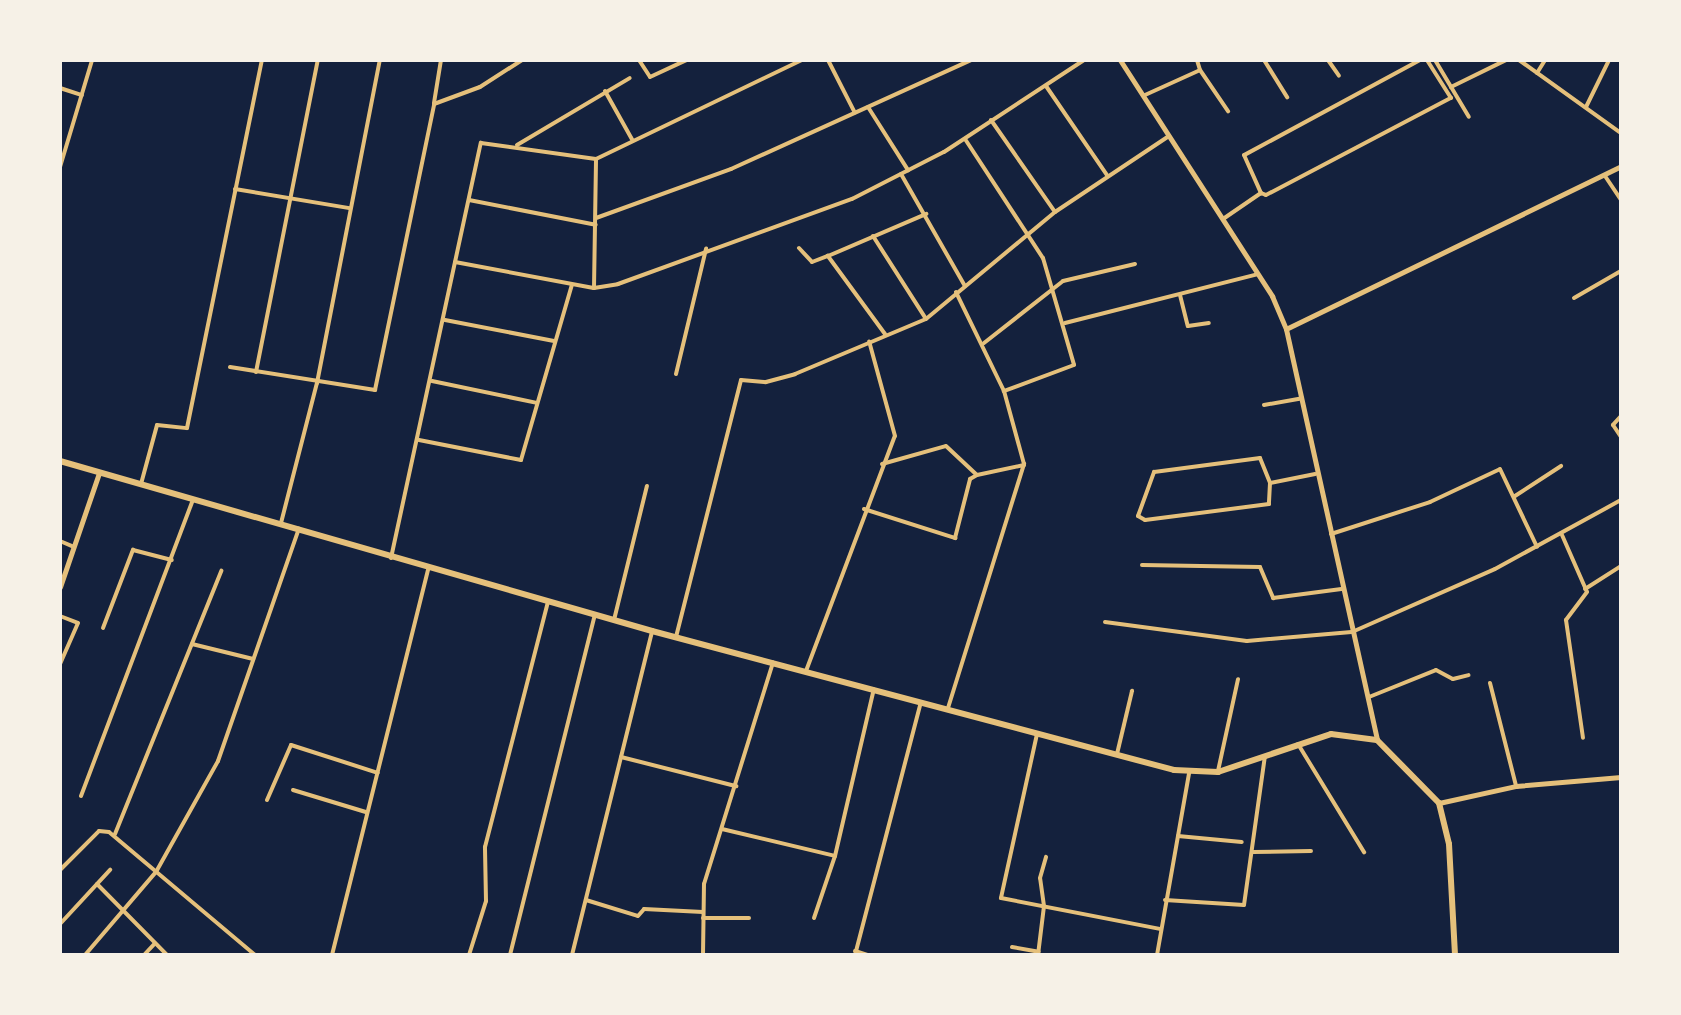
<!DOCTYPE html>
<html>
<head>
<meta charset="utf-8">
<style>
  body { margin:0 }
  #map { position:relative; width:1681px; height:1015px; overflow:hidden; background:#14213d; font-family:Barlow,sans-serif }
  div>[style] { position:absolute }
  .minor>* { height:4px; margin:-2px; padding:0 2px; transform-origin:2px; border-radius:2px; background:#e5c07b }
  .tertiary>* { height:4.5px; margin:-2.25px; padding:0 2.25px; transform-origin:2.25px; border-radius:2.25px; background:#e5c07b }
  .secondary>* { height:5px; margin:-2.5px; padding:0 2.5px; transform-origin:2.5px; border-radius:2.5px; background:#e5c07b }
  .primary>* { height:6px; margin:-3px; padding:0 3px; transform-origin:3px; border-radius:3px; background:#e5c07b }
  span { translate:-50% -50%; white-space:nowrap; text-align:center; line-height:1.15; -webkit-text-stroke:4.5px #f6f1e7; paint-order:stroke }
  .frame { position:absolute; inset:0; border:62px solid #f6f1e7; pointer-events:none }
</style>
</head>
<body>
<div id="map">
  <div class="minor">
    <div style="left:639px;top:60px;width:20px;rotate:57deg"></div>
    <div style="left:650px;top:77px;width:40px;rotate:-25deg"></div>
    <div style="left:828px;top:60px;width:59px;rotate:63deg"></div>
    <div style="left:1264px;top:60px;width:44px;rotate:58.1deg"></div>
    <div style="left:1328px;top:60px;width:19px;rotate:55deg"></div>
    <div style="left:1420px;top:60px;width:200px;rotate:151.6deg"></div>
    <div style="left:1244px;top:155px;width:42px;rotate:65.9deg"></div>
    <div style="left:1261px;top:193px;width:5px;rotate:22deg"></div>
    <div style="left:1266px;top:195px;width:209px;rotate:-27.7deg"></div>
    <div style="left:1451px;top:98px;width:45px;rotate:-122.3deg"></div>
    <div style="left:1435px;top:60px;width:66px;rotate:59.2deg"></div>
    <div style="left:1519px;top:60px;width:125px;rotate:35.6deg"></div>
    <div style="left:1200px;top:70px;width:50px;rotate:55.7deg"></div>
    <div style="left:1537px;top:73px;width:15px;rotate:-58deg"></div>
    <div style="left:1046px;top:86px;width:108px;rotate:55.6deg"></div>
    <div style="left:1451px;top:87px;width:61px;rotate:-26.1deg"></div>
    <div style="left:60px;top:88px;width:23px;rotate:18deg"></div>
    <div style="left:605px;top:91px;width:57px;rotate:60.8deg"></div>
    <div style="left:1145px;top:95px;width:60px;rotate:-24.4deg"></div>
    <div style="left:1200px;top:70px;width:10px;rotate:-107deg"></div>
    <div style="left:434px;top:103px;width:44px;rotate:-80.8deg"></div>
    <div style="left:868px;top:107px;width:75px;rotate:57.6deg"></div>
    <div style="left:1586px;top:107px;width:52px;rotate:-63.9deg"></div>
    <div style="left:991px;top:120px;width:112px;rotate:55.2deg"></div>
    <div style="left:965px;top:139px;width:142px;rotate:56.8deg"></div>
    <div style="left:1043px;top:258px;width:111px;rotate:73.8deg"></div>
    <div style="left:1074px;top:365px;width:75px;rotate:159.6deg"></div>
    <div style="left:517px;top:145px;width:131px;rotate:-30.7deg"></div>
    <div style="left:596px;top:159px;width:229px;rotate:-25.7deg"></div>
    <div style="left:60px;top:167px;width:112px;rotate:-73.3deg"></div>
    <div style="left:901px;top:174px;width:129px;rotate:60.3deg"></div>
    <div style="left:1605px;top:176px;width:29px;rotate:56deg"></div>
    <div style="left:235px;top:189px;width:116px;rotate:9.5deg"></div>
    <div style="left:469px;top:200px;width:129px;rotate:11.1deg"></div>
    <div style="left:596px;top:218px;width:144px;rotate:-19.9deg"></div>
    <div style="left:731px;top:169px;width:264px;rotate:-24.4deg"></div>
    <div style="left:1223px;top:219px;width:46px;rotate:-34.4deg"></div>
    <div style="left:873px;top:236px;width:98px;rotate:57.4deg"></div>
    <div style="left:799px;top:248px;width:19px;rotate:47deg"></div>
    <div style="left:812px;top:262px;width:17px;rotate:-21deg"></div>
    <div style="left:455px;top:262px;width:141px;rotate:10.6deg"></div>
    <div style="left:594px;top:288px;width:24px;rotate:-9deg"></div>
    <div style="left:618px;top:284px;width:249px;rotate:-20deg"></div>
    <div style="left:852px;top:199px;width:103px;rotate:-27.1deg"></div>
    <div style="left:944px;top:152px;width:168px;rotate:-33.3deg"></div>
    <div style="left:594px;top:288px;width:129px;rotate:-89.1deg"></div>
    <div style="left:1180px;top:295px;width:32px;rotate:76deg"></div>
    <div style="left:1188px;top:326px;width:21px;rotate:-8deg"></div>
    <div style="left:1574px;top:298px;width:54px;rotate:-29.9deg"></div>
    <div style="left:445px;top:320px;width:111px;rotate:10.9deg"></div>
    <div style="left:1065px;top:323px;width:199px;rotate:-14.2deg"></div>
    <div style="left:885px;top:334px;width:97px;rotate:-126.2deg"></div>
    <div style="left:828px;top:256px;width:107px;rotate:-23.2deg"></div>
    <div style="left:984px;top:343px;width:100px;rotate:-38.1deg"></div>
    <div style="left:1063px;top:281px;width:74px;rotate:-13.3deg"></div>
    <div style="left:230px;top:367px;width:147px;rotate:9deg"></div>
    <div style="left:375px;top:390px;width:292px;rotate:-78.3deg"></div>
    <div style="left:434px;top:104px;width:49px;rotate:-20.3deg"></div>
    <div style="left:480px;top:87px;width:50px;rotate:-32.7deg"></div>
    <div style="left:256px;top:372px;width:318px;rotate:-78.8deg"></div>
    <div style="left:676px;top:374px;width:129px;rotate:-76.5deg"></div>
    <div style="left:432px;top:381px;width:107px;rotate:11.8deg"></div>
    <div style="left:1264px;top:405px;width:36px;rotate:-10deg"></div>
    <div style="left:1621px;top:416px;width:12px;rotate:132deg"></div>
    <div style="left:1613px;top:425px;width:14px;rotate:56deg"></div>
    <div style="left:419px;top:440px;width:104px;rotate:11.1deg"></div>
    <div style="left:521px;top:460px;width:182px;rotate:-73.8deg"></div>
    <div style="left:1260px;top:458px;width:27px;rotate:68deg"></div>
    <div style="left:1270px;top:483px;width:21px;rotate:93deg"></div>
    <div style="left:1269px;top:504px;width:125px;rotate:172.6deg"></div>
    <div style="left:1145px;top:520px;width:8px;rotate:-150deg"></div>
    <div style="left:1138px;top:516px;width:47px;rotate:-70deg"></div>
    <div style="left:1154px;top:472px;width:107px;rotate:-7.5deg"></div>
    <div style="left:882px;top:464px;width:66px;rotate:-15.7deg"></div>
    <div style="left:946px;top:446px;width:42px;rotate:43.1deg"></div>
    <div style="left:977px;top:475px;width:48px;rotate:-12deg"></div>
    <div style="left:1270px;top:483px;width:46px;rotate:-11.3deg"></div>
    <div style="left:141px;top:484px;width:61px;rotate:-74.8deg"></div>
    <div style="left:157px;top:425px;width:30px;rotate:6deg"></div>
    <div style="left:187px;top:428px;width:376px;rotate:-78.5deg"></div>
    <div style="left:1515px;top:496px;width:55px;rotate:-33.1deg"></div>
    <div style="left:864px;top:509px;width:96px;rotate:17.7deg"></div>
    <div style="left:955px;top:538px;width:61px;rotate:-75.7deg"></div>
    <div style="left:970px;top:479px;width:8px;rotate:-30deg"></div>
    <div style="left:281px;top:523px;width:145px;rotate:-75.6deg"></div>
    <div style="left:317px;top:383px;width:329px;rotate:-79deg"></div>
    <div style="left:1331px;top:534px;width:104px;rotate:-17.9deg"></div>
    <div style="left:1430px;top:502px;width:77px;rotate:-25.2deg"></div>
    <div style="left:1500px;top:469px;width:86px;rotate:64.6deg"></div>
    <div style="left:1562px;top:535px;width:62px;rotate:66.3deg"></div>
    <div style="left:1587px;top:592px;width:35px;rotate:127deg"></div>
    <div style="left:1566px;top:620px;width:119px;rotate:81.8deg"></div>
    <div style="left:60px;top:541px;width:15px;rotate:23deg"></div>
    <div style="left:391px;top:558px;width:425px;rotate:-77.8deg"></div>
    <div style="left:481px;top:143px;width:116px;rotate:7.9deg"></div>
    <div style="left:1142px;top:565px;width:118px;rotate:1deg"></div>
    <div style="left:1260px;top:567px;width:34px;rotate:67deg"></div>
    <div style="left:1273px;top:598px;width:69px;rotate:-7.5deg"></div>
    <div style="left:1585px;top:589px;width:43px;rotate:-32.6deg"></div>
    <div style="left:60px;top:616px;width:19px;rotate:21deg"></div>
    <div style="left:78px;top:623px;width:45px;rotate:113.7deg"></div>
    <div style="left:614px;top:620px;width:138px;rotate:-76.2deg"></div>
    <div style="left:1105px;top:622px;width:143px;rotate:7.6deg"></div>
    <div style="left:1247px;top:641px;width:105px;rotate:-4.9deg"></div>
    <div style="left:1352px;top:632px;width:156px;rotate:-23.8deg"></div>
    <div style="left:1495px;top:569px;width:144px;rotate:-28.7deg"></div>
    <div style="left:103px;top:628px;width:84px;rotate:-69deg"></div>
    <div style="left:133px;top:550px;width:40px;rotate:14.4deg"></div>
    <div style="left:676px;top:637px;width:265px;rotate:-75.8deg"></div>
    <div style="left:741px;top:380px;width:25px;rotate:5deg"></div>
    <div style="left:766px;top:382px;width:30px;rotate:-15deg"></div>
    <div style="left:795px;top:374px;width:142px;rotate:-22.8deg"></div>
    <div style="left:926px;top:319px;width:168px;rotate:-39.7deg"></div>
    <div style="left:1055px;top:212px;width:137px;rotate:-33.7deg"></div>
    <div style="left:192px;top:644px;width:63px;rotate:13.8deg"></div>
    <div style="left:806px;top:671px;width:251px;rotate:-69.3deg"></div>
    <div style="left:895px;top:436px;width:98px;rotate:-105.3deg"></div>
    <div style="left:1490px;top:683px;width:106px;rotate:75.8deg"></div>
    <div style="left:1369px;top:697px;width:72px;rotate:-21.9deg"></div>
    <div style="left:1436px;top:670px;width:19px;rotate:28deg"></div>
    <div style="left:1453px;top:679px;width:16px;rotate:-14deg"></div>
    <div style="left:948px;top:708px;width:256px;rotate:-72.7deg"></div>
    <div style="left:1024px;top:464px;width:76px;rotate:-105.3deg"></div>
    <div style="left:1004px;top:391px;width:110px;rotate:-115.9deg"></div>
    <div style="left:1037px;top:734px;width:168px;rotate:102.4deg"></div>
    <div style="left:1001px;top:898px;width:163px;rotate:11deg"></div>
    <div style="left:1298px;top:744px;width:127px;rotate:58.6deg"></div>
    <div style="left:1117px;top:754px;width:65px;rotate:-76.6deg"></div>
    <div style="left:621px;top:757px;width:119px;rotate:14.2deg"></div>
    <div style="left:1218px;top:771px;width:94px;rotate:-77.7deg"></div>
    <div style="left:293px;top:790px;width:76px;rotate:16.8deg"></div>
    <div style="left:81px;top:796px;width:317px;rotate:-69.3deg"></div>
    <div style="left:267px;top:800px;width:60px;rotate:-66.4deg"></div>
    <div style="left:291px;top:745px;width:91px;rotate:17.8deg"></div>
    <div style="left:722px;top:829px;width:116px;rotate:13.4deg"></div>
    <div style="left:115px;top:834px;width:284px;rotate:-68deg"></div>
    <div style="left:1178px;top:836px;width:64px;rotate:5.4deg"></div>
    <div style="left:1253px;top:852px;width:58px;rotate:-1deg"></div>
    <div style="left:60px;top:870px;width:55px;rotate:-45deg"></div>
    <div style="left:99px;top:831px;width:10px;rotate:6deg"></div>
    <div style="left:109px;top:832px;width:191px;rotate:40.1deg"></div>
    <div style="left:97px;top:884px;width:100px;rotate:45.4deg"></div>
    <div style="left:586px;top:900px;width:54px;rotate:17.1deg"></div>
    <div style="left:638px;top:916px;width:9px;rotate:-49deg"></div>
    <div style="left:644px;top:909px;width:59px;rotate:2.9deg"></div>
    <div style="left:1165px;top:900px;width:79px;rotate:3.6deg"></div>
    <div style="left:1244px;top:905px;width:150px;rotate:-82deg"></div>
    <div style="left:703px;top:918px;width:46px"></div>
    <div style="left:814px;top:918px;width:65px;rotate:-71.3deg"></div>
    <div style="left:835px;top:856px;width:171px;rotate:-76.9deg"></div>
    <div style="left:60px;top:924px;width:74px;rotate:-47.2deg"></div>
    <div style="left:1012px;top:947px;width:27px;rotate:10deg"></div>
    <div style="left:855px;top:951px;width:13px;rotate:18deg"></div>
    <div style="left:85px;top:955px;width:109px;rotate:-49.5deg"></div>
    <div style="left:156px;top:872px;width:127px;rotate:-60.8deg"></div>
    <div style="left:218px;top:761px;width:246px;rotate:-70.8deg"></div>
    <div style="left:144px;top:955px;width:16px;rotate:-47deg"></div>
    <div style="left:332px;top:955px;width:398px;rotate:-76deg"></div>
    <div style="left:469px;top:955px;width:57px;rotate:-72.5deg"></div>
    <div style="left:486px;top:901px;width:54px;rotate:-91.1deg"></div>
    <div style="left:485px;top:847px;width:253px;rotate:-75.6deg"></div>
    <div style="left:510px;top:955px;width:350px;rotate:-76deg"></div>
    <div style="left:572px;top:955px;width:334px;rotate:-76.1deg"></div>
    <div style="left:703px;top:955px;width:71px;rotate:-89.2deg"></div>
    <div style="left:704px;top:884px;width:232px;rotate:-72.7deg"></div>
    <div style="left:855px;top:955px;width:261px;rotate:-75.4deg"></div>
    <div style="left:1038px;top:955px;width:49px;rotate:-83deg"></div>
    <div style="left:1044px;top:906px;width:28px;rotate:-98deg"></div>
    <div style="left:1040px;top:878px;width:22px;rotate:-74deg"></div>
    <div style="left:1157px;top:955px;width:185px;rotate:-80deg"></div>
  </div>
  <div class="tertiary">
    <div style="left:1286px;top:329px;width:373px;rotate:-25.9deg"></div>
    <div style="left:60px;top:587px;width:120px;rotate:-71.1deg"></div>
    <div style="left:1439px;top:803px;width:79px;rotate:-12.4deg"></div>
    <div style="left:1516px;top:786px;width:105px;rotate:-4.9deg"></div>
  </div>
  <div class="secondary">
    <div style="left:1120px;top:60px;width:281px;rotate:57.2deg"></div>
    <div style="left:1272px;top:296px;width:36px;rotate:67deg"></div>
    <div style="left:1286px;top:329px;width:421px;rotate:77.5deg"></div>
  </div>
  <div class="primary">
    <div style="left:60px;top:461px;width:616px;rotate:16.02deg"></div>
    <div style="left:652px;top:631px;width:540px;rotate:14.91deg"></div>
    <div style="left:1174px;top:770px;width:44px;rotate:2.6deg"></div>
    <div style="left:1218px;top:772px;width:119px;rotate:-18.6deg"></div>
    <div style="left:1331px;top:734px;width:46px;rotate:7.4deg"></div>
    <div style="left:1377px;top:740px;width:88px;rotate:45.5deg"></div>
    <div style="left:1439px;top:803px;width:42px;rotate:76.3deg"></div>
    <div style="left:1449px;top:844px;width:111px;rotate:86.9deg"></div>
  </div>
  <div class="frame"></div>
</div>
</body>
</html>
